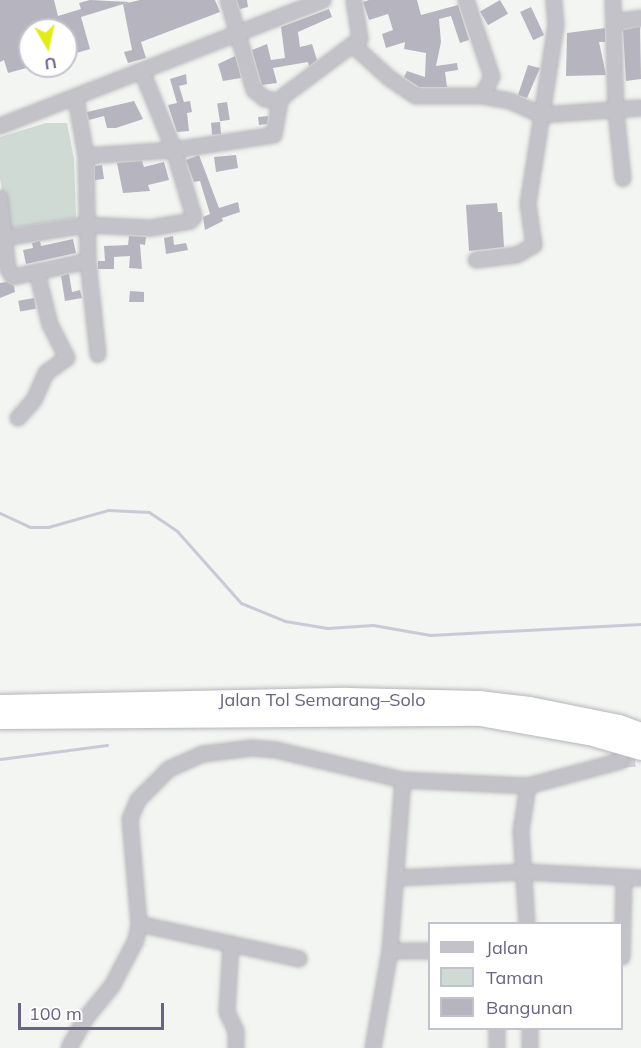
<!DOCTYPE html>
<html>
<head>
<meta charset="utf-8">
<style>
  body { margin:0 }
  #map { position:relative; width:641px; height:1048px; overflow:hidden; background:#f2f5f1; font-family:Mulish,sans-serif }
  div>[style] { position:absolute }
  .green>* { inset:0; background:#d0dad5 }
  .stream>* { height:3px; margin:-1.5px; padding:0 1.5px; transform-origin:1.5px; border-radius:1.5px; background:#cac9d5 }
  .building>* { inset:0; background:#b6b5bf; transform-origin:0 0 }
  .minor-tunnel>* { height:14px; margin-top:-7px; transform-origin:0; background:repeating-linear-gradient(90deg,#d0d0d6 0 14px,transparent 0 21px) }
  .roads { filter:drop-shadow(0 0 2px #b6b5bb) drop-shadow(0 0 2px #b6b5bb) }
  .minor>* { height:14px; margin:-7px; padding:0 7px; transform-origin:7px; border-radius:7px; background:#c4c2c9 }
  .highway>* { height:20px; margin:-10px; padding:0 10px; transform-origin:10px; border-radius:10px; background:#fff }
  span { translate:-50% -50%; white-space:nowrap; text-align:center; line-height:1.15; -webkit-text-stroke:6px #fff; paint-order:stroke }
  .street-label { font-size:18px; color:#6b6384 }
  .legend { position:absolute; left:428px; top:922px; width:195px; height:108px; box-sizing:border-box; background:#fff; border:2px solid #c4c1ce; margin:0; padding:8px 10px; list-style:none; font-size:18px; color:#6b6384 }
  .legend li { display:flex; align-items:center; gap:12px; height:30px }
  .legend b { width:30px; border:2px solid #c4c1ce }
  .north { position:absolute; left:18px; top:18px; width:60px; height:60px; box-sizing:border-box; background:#fff; border:2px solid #c4c1ce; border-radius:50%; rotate:171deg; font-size:16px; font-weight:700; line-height:24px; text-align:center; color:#6b6384 }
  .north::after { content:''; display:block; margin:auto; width:21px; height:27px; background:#e3ec1b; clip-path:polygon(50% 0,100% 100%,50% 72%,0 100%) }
  .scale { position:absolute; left:18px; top:1003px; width:146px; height:27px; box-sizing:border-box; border:3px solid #6b6384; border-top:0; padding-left:8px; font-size:18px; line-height:21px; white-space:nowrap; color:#6b6384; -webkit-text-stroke:4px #fff; paint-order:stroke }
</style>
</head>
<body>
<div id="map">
  <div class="green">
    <div style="clip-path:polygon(46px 123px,67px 123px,74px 159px,76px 218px,8px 229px,0 179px,0 137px)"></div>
  </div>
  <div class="stream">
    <div style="left:0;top:513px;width:33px;rotate:25deg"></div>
    <div style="left:30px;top:527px;width:18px"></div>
    <div style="left:48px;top:527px;width:62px;rotate:-15.8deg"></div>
    <div style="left:108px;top:510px;width:41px;rotate:2.8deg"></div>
    <div style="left:149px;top:512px;width:34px;rotate:34deg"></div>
    <div style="left:177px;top:531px;width:96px;rotate:48.4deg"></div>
    <div style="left:241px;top:603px;width:48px;rotate:22.2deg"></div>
    <div style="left:285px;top:621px;width:43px;rotate:9.5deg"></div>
    <div style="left:327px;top:628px;width:46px;rotate:-3.7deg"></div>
    <div style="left:373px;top:625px;width:58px;rotate:10deg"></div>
    <div style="left:430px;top:635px;width:211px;rotate:-3deg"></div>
    <div style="left:0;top:759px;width:108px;rotate:-7.5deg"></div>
  </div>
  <div class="building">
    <div style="clip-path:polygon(0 0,54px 0,58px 16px,81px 9px,79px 3px,90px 0,130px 2px,81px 17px,90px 49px,66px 56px,66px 30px,30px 30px,30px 67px,8px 73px,4px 60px,0 62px)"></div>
    <div style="clip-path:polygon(140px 0,215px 0,220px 12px,141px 42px,146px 58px,128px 63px,124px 52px,132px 50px,123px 4px)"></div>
    <div style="clip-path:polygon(237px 0,247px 0,248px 7px,240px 9px)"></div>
    <div style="clip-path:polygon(369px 0,417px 0,421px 15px,458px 5px,469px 40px,460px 43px,451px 16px,439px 19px,441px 42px,436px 66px,457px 63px,458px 70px,445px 72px,447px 87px,419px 87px,404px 77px,407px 71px,425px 77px,426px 53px,404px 49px,405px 42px,386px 48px,382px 34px,393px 30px,388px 14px,369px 20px,363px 2px)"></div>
    <div style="left:500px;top:0;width:16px;height:23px;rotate:60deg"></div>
    <div style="left:531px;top:7px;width:31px;height:12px;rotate:65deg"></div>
    <div style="clip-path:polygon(329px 9px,332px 17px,298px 32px,300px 47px,312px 44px,317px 60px,309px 66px,308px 62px,273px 68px,277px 83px,262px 85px,252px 50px,267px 44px,271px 60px,285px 58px,281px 27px)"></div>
    <div style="clip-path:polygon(640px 27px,641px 79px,626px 81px,623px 30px)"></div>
    <div style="clip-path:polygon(605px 28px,605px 42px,599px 42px,606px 75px,566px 76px,567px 33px)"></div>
    <div style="clip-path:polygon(235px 56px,241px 78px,223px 81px,218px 64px)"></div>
    <div style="clip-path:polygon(528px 65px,540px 68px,527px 98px,518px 95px)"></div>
    <div style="clip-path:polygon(186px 74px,187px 84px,179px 86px,184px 102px,190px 101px,192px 112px,187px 113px,189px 131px,177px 132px,168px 105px,177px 103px,170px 79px)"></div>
    <div style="clip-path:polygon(134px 101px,143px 119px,116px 128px,107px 128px,104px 116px,89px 120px,87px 112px)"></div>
    <div style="left:227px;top:102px;width:18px;height:10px;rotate:81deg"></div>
    <div style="clip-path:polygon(268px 116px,267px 124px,259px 125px,258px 117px)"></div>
    <div style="left:220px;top:122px;width:12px;height:9px;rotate:85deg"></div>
    <div style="clip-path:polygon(199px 155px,219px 208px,238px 202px,240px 212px,222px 218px,223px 221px,205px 230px,203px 217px,210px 214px,200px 181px,194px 182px,186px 160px)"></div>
    <div style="clip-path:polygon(236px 155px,238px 168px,216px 172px,214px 157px)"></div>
    <div style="clip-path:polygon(142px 161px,144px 167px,164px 162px,169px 180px,148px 185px,150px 191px,123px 193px,117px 163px)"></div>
    <div style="clip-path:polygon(102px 165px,104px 179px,95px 180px,95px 166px)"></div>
    <div style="clip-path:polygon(497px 203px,498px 212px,502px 212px,504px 247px,469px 251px,466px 205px)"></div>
    <div style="clip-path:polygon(129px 236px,146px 237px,145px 245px,140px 244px,142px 269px,129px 268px,130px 256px,114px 257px,114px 269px,98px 269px,98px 261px,105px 261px,104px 246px,128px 245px)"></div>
    <div style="clip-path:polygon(173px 236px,174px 245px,186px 243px,188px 250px,166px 254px,164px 238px)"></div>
    <div style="clip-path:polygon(73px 239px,76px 253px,26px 264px,23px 250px,33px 248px,32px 243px,40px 241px,41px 246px)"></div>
    <div style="clip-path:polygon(69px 274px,72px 292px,80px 290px,82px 298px,65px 301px,61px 276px)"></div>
    <div style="clip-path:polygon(6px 282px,14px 286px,15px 292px,0 298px,0 283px)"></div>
    <div style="clip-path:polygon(130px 291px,144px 292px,144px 302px,129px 302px)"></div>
    <div style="left:34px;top:298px;width:11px;height:16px;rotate:80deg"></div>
  </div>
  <div class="minor-tunnel">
    <div style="left:621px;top:761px;width:20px;rotate:-6deg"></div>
  </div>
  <div class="roads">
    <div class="minor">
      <div style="left:228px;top:0;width:94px;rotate:73.9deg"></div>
      <div style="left:254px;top:90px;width:14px;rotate:39deg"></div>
      <div style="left:265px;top:99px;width:15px;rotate:8deg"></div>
      <div style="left:466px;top:0;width:81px;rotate:71.3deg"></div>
      <div style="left:492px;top:77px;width:21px;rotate:118deg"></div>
      <div style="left:613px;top:0;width:112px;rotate:88.5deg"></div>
      <div style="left:616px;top:112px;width:67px;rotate:84deg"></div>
      <div style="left:614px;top:22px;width:27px;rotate:-8deg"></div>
      <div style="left:354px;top:46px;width:47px;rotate:42.4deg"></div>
      <div style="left:389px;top:78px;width:32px;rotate:34deg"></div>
      <div style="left:416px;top:96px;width:66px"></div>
      <div style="left:482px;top:96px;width:28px;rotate:10deg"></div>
      <div style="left:510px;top:101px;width:34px;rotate:24deg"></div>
      <div style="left:541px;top:115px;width:100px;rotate:-4deg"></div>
      <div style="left:76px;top:99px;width:58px;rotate:80deg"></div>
      <div style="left:86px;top:156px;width:105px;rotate:88.9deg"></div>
      <div style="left:88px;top:261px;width:94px;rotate:83.9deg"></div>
      <div style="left:0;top:126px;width:347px;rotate:-21.3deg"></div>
      <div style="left:86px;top:156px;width:88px;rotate:-3.9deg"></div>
      <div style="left:174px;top:150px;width:101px;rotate:-8.5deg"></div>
      <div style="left:274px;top:135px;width:35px;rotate:-80deg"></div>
      <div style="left:280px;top:101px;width:8px;rotate:-50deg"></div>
      <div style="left:285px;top:95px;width:94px;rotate:-36.7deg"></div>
      <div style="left:360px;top:39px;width:39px;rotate:-99deg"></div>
      <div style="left:0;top:198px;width:71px;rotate:83.6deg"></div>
      <div style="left:8px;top:269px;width:9px;rotate:58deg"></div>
      <div style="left:13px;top:277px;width:77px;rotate:-12deg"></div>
      <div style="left:4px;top:238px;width:83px;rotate:-9deg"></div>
      <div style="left:86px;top:225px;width:65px;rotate:2.6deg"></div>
      <div style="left:151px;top:228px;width:40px;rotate:-10deg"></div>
      <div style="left:190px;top:221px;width:6px;rotate:-45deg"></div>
      <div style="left:194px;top:217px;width:70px;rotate:-106.6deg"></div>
      <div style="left:174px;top:150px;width:85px;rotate:-112.1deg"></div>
      <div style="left:476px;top:260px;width:41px;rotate:-7deg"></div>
      <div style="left:517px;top:255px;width:20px;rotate:-30deg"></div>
      <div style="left:534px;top:245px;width:41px;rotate:-98.3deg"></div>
      <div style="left:528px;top:204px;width:181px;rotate:-81.1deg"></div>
      <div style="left:556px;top:25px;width:25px;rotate:-95deg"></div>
      <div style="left:18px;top:418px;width:24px;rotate:-48deg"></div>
      <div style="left:34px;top:400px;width:30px;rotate:-66deg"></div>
      <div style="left:46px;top:373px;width:26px;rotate:-36deg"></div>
      <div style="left:67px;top:358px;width:37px;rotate:-117deg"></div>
      <div style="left:50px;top:325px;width:55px;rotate:-103.8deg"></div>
      <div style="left:397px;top:878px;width:127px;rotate:-2.7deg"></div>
      <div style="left:524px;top:872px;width:117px;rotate:2.9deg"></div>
      <div style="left:139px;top:924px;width:164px;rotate:12.3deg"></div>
      <div style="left:527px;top:924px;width:93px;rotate:-93.7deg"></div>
      <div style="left:521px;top:831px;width:46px;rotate:-81.2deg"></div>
      <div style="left:528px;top:786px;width:96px;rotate:-15deg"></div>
      <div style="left:231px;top:944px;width:68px;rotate:93.4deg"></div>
      <div style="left:227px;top:1012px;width:21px;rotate:65deg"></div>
      <div style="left:236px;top:1031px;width:17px;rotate:90deg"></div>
      <div style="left:390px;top:951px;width:40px"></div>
      <div style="left:622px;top:957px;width:79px;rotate:-88.5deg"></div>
      <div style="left:69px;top:1048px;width:33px;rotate:-61deg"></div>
      <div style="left:85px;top:1019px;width:43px;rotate:-50.7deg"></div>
      <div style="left:112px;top:986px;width:52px;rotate:-62.4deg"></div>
      <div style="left:136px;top:940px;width:16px;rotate:-79deg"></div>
      <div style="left:139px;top:924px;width:105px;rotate:-94.9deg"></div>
      <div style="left:130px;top:819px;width:21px;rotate:-67deg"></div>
      <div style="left:138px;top:800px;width:44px;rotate:-45deg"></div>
      <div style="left:169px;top:769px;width:37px;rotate:-24deg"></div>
      <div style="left:203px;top:754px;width:49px;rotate:-7deg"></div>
      <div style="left:252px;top:748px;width:24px;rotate:5deg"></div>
      <div style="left:276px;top:750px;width:130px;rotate:13.3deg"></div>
      <div style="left:373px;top:1048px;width:98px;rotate:-80.1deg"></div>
      <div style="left:390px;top:951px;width:171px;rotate:-85.7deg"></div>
      <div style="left:403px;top:780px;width:125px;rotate:2.7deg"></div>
      <div style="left:497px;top:1048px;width:20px;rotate:-90deg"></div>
      <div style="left:530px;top:1048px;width:20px;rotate:-90deg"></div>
    </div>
    <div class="highway">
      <div style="left:0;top:705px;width:347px;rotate:-1.2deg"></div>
      <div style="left:347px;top:698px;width:132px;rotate:1.3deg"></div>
      <div style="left:479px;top:701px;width:51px;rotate:6.7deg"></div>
      <div style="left:530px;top:707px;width:91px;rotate:11.4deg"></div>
      <div style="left:619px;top:725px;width:23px;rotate:20deg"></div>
      <div style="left:0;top:719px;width:480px;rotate:-0.4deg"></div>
      <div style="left:480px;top:716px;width:111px;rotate:9.9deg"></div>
      <div style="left:589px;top:735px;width:54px;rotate:16.1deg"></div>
    </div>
  </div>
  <div class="street-label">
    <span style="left:322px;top:700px">Jalan Tol Semarang–Solo</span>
  </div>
  <ul class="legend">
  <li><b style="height:8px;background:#c4c2c9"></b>Jalan</li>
  <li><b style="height:16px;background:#d0dad5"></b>Taman</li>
  <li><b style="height:16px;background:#b6b5bf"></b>Bangunan</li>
  </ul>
  <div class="north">U</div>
  <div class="scale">100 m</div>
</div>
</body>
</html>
